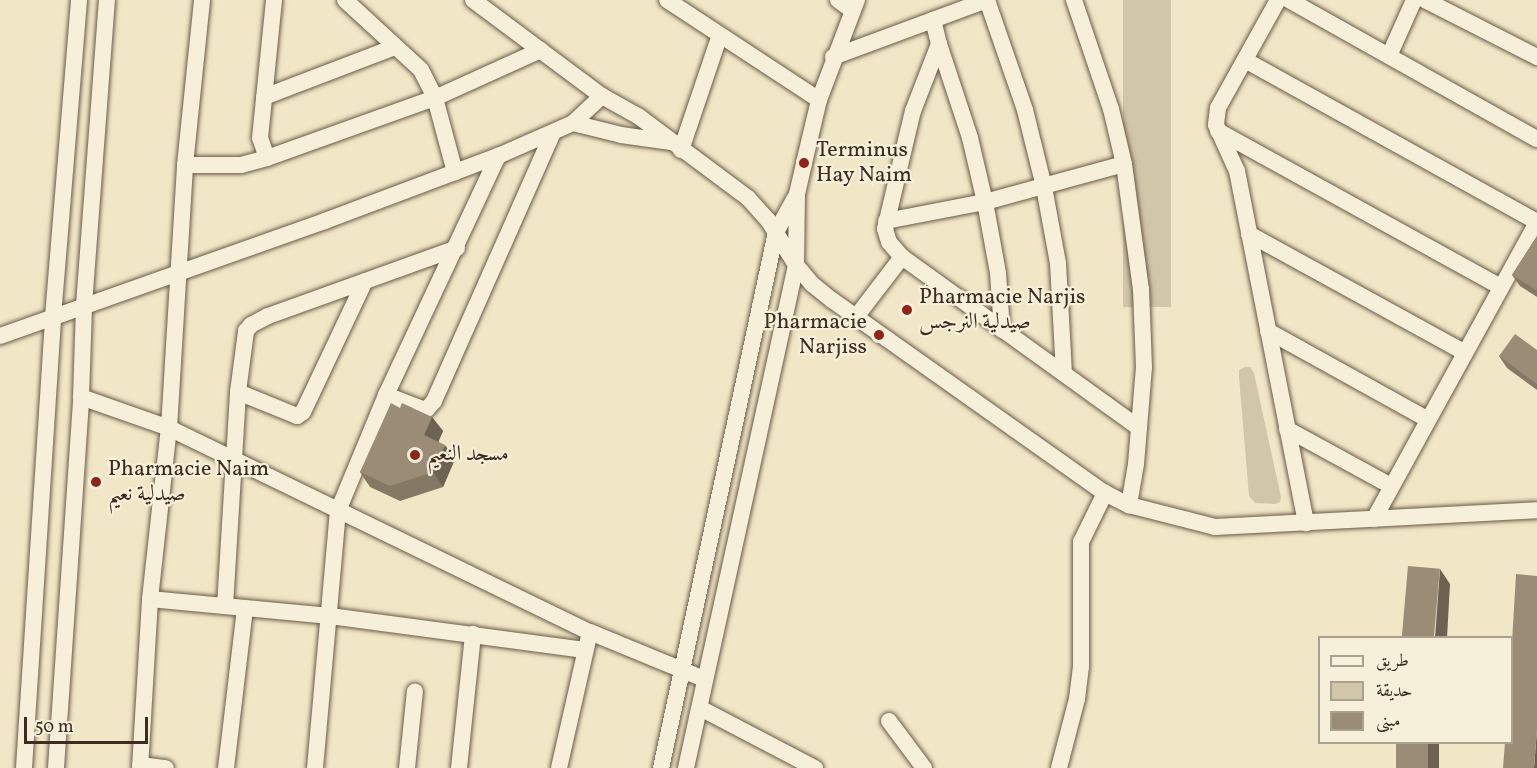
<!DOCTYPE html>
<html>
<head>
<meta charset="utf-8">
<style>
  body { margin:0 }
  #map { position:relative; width:1537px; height:768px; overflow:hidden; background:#f1e6c5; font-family:Vollkorn,Amiri,serif }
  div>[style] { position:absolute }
  .green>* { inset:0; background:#d2c6a9; transform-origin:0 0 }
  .roads { filter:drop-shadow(0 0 2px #6a5a48) drop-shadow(0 0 2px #6a5a48) }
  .minor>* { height:16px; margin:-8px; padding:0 8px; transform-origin:8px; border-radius:8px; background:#f6efd9 }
  .wall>* { inset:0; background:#857965 }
  .shaded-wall>* { inset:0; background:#6c6352; transform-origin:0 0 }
  .building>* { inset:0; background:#9b8d75; transform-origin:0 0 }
  .dots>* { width:16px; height:16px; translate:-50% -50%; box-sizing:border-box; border:3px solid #f6efd9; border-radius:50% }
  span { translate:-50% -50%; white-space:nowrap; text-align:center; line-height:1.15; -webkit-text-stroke:4.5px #f6efd9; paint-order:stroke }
  .poi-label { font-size:22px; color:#3d2c1f }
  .left { translate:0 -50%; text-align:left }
  .right { translate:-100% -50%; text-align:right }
  .legend { position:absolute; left:1318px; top:636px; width:195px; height:108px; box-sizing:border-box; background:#f6efd9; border:2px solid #aca18f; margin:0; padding:8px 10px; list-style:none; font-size:18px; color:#3d2c1f }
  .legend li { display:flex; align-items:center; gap:12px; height:30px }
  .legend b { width:30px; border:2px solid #aca18f }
  .scale { position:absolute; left:24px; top:717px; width:124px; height:27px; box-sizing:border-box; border:3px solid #3d2c1f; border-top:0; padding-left:8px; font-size:18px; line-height:21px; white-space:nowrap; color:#3d2c1f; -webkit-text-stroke:4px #f6efd9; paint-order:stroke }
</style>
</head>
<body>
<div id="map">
  <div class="green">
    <div style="left:1123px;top:0;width:48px;height:307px"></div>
    <div style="clip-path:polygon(1245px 367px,1250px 367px,1254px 373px,1281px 497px,1280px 502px,1275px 504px,1255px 503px,1249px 496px,1239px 377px,1239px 370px)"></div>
  </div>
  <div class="roads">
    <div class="minor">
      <div style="left:345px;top:0;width:103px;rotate:42.6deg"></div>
      <div style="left:421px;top:70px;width:31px;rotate:63deg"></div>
      <div style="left:435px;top:98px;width:77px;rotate:74.9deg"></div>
      <div style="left:473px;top:0;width:161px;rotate:36.7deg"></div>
      <div style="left:602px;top:96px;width:41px;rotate:29.1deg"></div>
      <div style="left:638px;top:116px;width:137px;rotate:36.7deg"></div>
      <div style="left:748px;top:198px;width:30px;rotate:48deg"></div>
      <div style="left:768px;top:220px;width:53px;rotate:58.1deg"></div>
      <div style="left:796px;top:265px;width:25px;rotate:50deg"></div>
      <div style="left:812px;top:284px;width:26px;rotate:39deg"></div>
      <div style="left:832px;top:300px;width:334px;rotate:35.3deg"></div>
      <div style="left:1105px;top:493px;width:27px;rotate:27deg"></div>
      <div style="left:1129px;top:505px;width:89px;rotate:14.3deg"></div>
      <div style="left:1215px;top:527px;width:322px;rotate:-3deg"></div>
      <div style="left:667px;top:0;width:182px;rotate:33.3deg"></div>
      <div style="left:838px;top:0;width:17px;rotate:36deg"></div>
      <div style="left:987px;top:0;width:116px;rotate:70.9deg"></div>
      <div style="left:1025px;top:110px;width:79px;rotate:76.1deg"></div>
      <div style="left:1044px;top:187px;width:77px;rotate:79.6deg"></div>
      <div style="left:1058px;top:263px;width:111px;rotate:86.9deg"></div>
      <div style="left:1074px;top:0;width:115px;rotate:71.3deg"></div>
      <div style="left:1111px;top:109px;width:57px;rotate:76.7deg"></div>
      <div style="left:1124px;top:164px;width:126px;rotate:82.3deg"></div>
      <div style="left:1141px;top:289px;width:78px;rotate:87.8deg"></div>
      <div style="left:1144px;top:367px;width:97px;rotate:94.7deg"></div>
      <div style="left:1136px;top:464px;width:42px;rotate:99.7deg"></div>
      <div style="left:1278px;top:0;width:124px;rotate:119.1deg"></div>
      <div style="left:1218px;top:108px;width:17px;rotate:97deg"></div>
      <div style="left:1216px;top:125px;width:51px;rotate:65.5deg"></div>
      <div style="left:1237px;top:171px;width:359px;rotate:78.9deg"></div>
      <div style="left:1289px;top:0;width:284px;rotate:29.3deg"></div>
      <div style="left:1425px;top:0;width:126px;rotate:27deg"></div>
      <div style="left:939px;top:44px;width:99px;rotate:71.7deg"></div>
      <div style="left:970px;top:138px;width:66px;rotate:76.8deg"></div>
      <div style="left:985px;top:202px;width:72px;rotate:79.6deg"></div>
      <div style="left:998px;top:273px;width:57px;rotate:86deg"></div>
      <div style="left:1389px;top:56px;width:61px;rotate:-65.9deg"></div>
      <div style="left:833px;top:57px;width:164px;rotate:-20.3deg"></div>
      <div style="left:1245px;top:60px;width:334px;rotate:29deg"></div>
      <div style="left:264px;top:97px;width:140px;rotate:-20.9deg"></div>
      <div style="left:573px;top:123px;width:49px;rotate:14deg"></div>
      <div style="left:621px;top:135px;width:49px;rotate:8.1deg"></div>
      <div style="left:1218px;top:131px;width:323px;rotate:28.9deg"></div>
      <div style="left:681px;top:150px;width:121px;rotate:-71.3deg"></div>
      <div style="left:267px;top:158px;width:21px;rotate:-109deg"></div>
      <div style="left:260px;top:138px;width:139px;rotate:-84.2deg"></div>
      <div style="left:185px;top:165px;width:56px"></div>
      <div style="left:241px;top:165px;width:27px;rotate:-15deg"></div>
      <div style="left:267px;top:158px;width:178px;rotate:-19.7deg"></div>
      <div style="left:435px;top:98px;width:116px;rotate:-24.4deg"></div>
      <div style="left:886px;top:221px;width:101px;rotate:-10.9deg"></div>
      <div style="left:985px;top:202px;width:144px;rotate:-15.3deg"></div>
      <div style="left:1249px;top:234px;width:245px;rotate:28.8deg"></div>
      <div style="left:902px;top:257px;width:292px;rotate:35.8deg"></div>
      <div style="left:856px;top:317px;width:76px;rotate:-52.5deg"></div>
      <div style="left:902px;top:257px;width:20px;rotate:-131deg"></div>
      <div style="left:889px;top:242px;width:14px;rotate:-107deg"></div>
      <div style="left:885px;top:229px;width:121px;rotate:-76.7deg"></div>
      <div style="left:913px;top:111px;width:72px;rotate:-68.8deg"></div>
      <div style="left:939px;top:44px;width:25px;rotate:-104deg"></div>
      <div style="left:1268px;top:331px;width:182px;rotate:29deg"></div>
      <div style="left:0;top:336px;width:345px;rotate:-19.5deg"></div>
      <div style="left:325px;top:221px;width:185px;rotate:-20.6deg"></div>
      <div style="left:498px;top:156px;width:82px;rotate:-23.7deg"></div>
      <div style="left:573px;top:123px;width:40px;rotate:-43deg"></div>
      <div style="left:238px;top:392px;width:64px;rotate:22.1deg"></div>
      <div style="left:297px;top:416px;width:7px;rotate:-34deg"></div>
      <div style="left:303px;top:412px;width:145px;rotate:-64.7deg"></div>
      <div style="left:386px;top:395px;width:39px;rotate:21deg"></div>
      <div style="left:422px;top:409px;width:5px"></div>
      <div style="left:427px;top:409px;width:11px;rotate:-49deg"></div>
      <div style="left:434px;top:401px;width:293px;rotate:-66.1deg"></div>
      <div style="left:81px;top:397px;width:93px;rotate:19.4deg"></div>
      <div style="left:169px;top:428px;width:468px;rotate:25.9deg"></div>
      <div style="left:590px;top:632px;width:123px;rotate:22.4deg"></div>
      <div style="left:1287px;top:429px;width:119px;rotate:28.7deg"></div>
      <div style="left:1374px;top:519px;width:339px;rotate:-61.2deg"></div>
      <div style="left:150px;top:599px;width:181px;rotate:5.4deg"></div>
      <div style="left:330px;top:616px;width:257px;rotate:7.6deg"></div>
      <div style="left:225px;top:606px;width:214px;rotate:-86.5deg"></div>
      <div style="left:238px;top:392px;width:62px;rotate:-82.5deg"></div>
      <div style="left:246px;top:331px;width:8px;rotate:-50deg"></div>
      <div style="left:251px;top:325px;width:19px;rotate:-28deg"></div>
      <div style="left:268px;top:316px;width:201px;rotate:-19.8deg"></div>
      <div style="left:700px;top:708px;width:130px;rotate:27.6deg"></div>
      <div style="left:889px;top:721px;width:59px;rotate:53.3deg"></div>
      <div style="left:140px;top:765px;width:26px;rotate:7deg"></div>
      <div style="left:24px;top:768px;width:452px;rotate:-86.3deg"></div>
      <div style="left:53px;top:317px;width:318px;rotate:-85.3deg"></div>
      <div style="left:56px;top:768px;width:372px;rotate:-86.1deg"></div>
      <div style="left:81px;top:397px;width:92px;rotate:-88.1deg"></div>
      <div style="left:84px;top:305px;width:306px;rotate:-85.7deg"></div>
      <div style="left:140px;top:768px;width:169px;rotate:-86.6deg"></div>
      <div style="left:150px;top:599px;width:172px;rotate:-83.7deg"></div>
      <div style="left:169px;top:428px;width:263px;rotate:-86.5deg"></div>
      <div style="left:185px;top:165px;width:166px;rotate:-84.1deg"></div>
      <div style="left:226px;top:768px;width:161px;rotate:-83.2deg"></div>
      <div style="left:315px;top:768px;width:258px;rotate:-84.9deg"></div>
      <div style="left:338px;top:511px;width:126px;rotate:-67.5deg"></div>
      <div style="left:386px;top:395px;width:264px;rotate:-64.9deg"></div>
      <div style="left:407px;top:768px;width:77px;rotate:-84.1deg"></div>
      <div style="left:459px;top:768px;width:135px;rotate:-84deg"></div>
      <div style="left:559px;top:768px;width:131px;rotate:-77.2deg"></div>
      <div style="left:661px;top:768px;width:548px;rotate:-77.89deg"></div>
      <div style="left:776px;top:232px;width:39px;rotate:-61deg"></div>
      <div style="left:686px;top:768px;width:515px;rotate:-77.66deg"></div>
      <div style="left:796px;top:265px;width:71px;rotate:-89.2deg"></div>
      <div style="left:797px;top:194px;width:32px;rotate:-77deg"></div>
      <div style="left:804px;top:163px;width:65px;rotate:-76.6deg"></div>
      <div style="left:819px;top:100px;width:107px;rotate:-69.2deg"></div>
      <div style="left:1059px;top:768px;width:71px;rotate:-75.4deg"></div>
      <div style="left:1077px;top:699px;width:32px;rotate:-83deg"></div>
      <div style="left:1081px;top:667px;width:125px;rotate:-90deg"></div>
      <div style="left:1081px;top:542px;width:55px;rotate:-63.9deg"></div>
    </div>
  </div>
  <div class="wall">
    <div style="clip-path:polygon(1537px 236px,1537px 297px,1520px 286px,1512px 275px)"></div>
    <div style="clip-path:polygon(1537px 350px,1537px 390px,1507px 368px,1499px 356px)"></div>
    <div style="clip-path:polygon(400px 408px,432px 417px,443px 431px,438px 441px,455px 459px,443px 487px,400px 501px,370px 487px,360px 472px)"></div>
  </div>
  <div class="shaded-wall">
    <div style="clip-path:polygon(432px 417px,443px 431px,435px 450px,424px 435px)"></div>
    <div style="clip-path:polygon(445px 445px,455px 459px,443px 487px,433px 472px)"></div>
    <div style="clip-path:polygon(1440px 569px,1450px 584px,1447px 638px,1435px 638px)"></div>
    <div style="clip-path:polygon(1537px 729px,1537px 768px,1534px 768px)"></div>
    <div style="left:1428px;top:742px;width:11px;height:26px"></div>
  </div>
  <div class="building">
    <div style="clip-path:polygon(1537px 236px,1537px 288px,1536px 290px,1512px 275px)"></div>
    <div style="clip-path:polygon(1515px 334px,1537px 350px,1537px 384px,1499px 356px)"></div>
    <div style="clip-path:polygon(391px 403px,400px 408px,402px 403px,432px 417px,424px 435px,445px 445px,433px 472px,390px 486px,360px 472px)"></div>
    <div style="left:1408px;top:566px;width:32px;height:72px;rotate:5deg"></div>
    <div style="clip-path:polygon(1516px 574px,1537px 576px,1537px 729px,1534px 768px,1503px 768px,1505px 742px,1512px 742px,1512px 642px)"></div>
    <div style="left:1396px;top:742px;width:32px;height:26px"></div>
  </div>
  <div class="dots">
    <div style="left:804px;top:163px;background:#8f2418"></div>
    <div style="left:907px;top:310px;background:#8f2418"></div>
    <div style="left:879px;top:335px;background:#8f2418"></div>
    <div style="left:415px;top:455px;background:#8f2418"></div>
    <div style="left:96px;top:482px;background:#8f2418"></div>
  </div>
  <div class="poi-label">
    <span class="left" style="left:816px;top:163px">Terminus<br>Hay Naim</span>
    <span class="left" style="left:919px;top:310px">Pharmacie Narjis<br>صيدلية النرجس</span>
    <span class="right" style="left:867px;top:335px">Pharmacie<br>Narjiss</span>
    <span class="left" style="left:427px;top:455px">مسجد النعيم</span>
    <span class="left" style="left:108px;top:482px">Pharmacie Naim<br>صيدلية نعيم</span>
  </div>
  <ul class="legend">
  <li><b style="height:8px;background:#f6efd9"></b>طريق</li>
  <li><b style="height:16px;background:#d2c6a9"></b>حديقة</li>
  <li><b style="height:16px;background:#9b8d75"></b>مبنى</li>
  </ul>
  <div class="scale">50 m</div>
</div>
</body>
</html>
